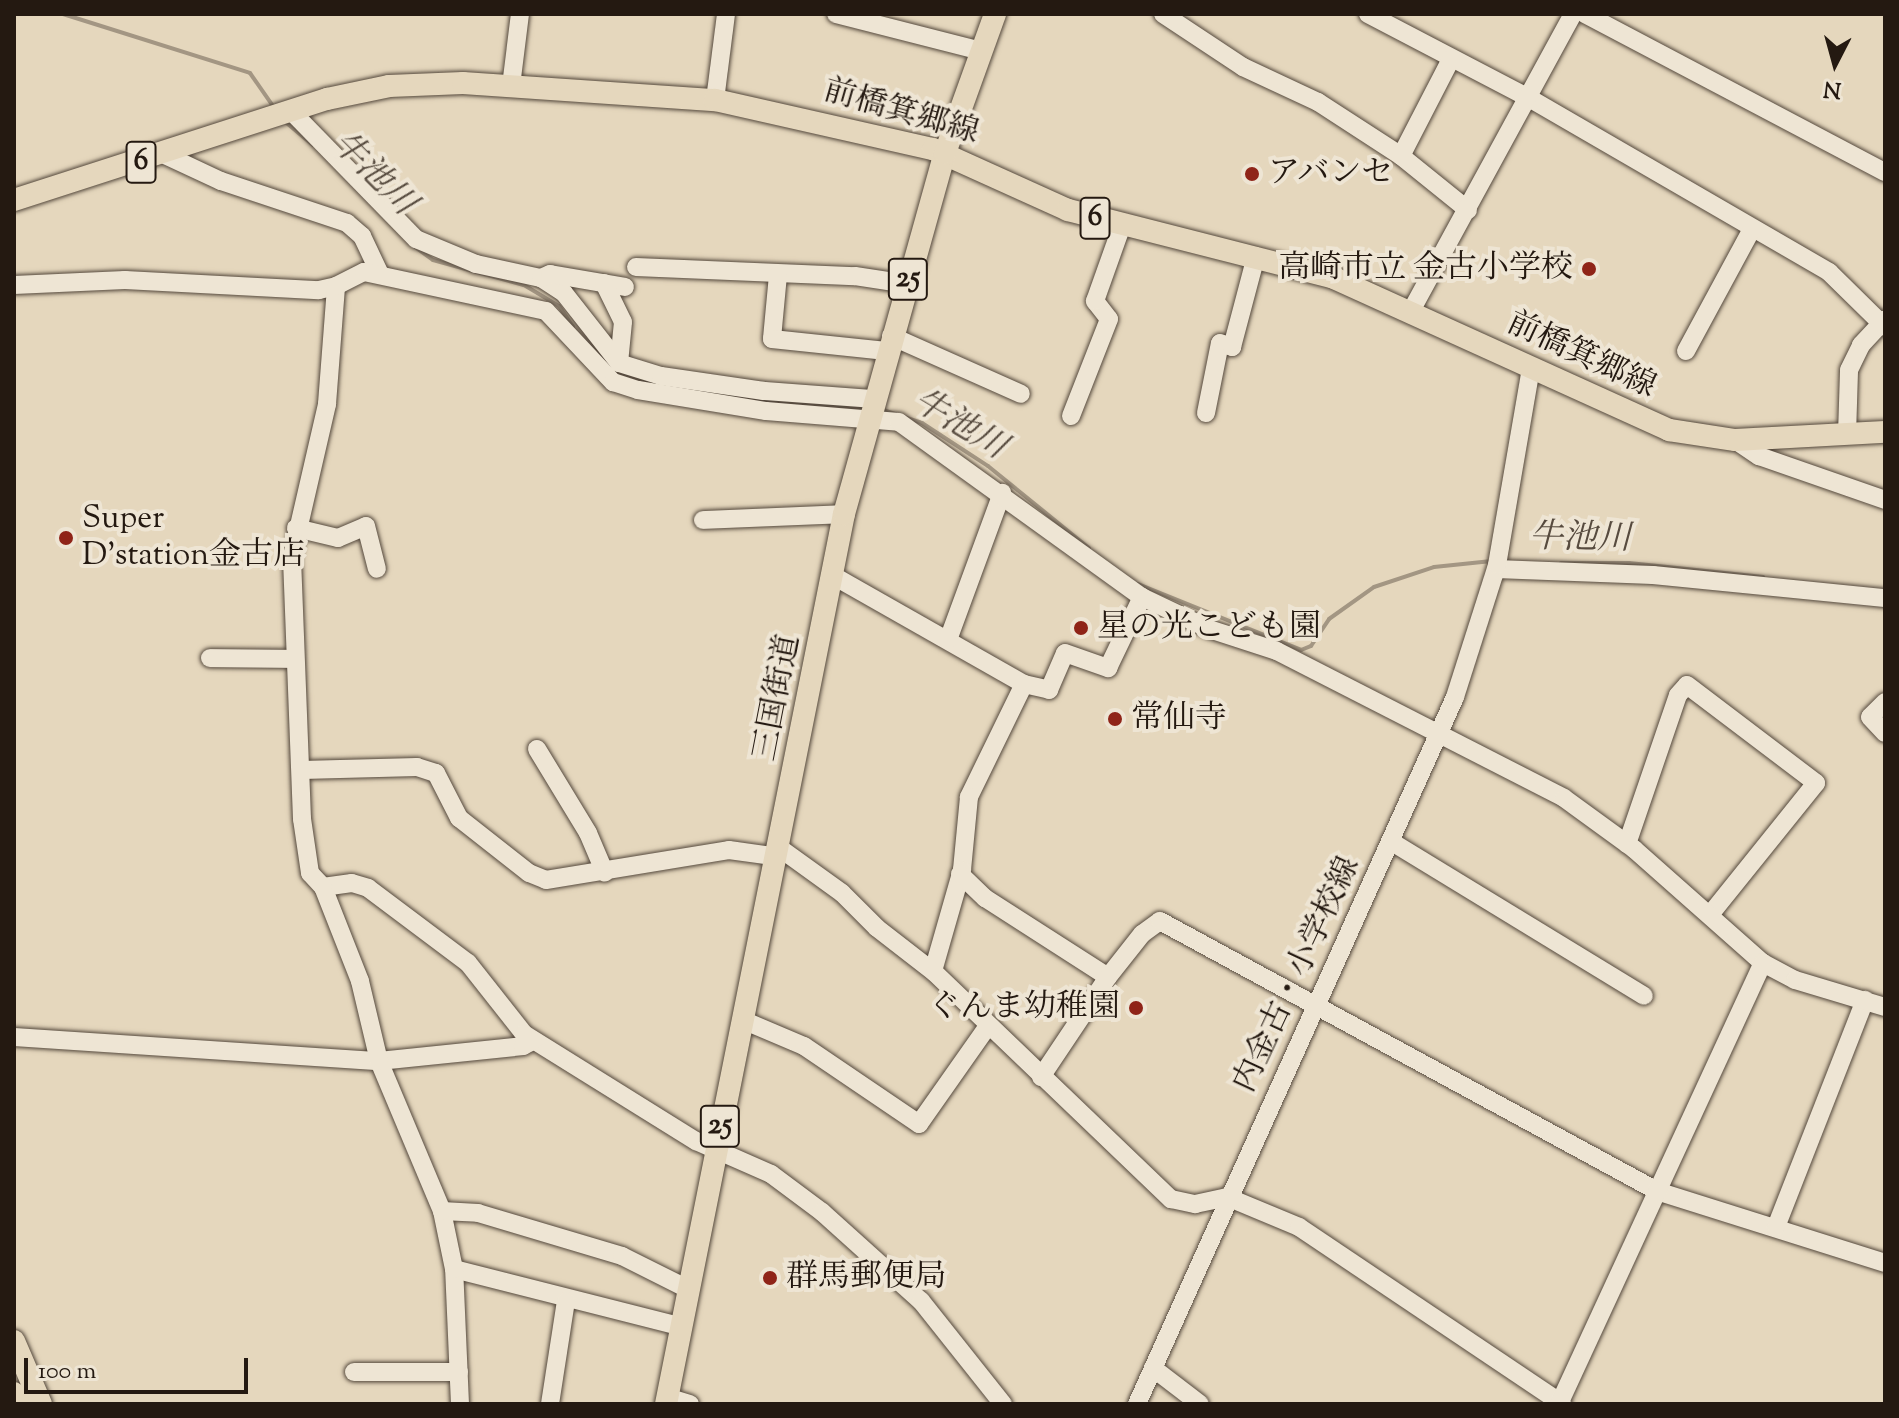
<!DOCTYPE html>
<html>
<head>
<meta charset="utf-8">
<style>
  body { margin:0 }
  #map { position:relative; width:1899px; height:1418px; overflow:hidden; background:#e5d7bd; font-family:"Sorts Mill Goudy","Noto Serif JP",serif }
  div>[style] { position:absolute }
  .stream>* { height:4px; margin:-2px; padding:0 2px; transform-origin:2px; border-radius:2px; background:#a39683 }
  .roads { filter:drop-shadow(0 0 2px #54483c) drop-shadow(0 0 2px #54483c) }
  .minor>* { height:18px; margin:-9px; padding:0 9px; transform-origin:9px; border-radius:9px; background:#eee5d4 }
  .major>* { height:22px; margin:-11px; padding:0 11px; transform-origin:11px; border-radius:11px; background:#e5d7bd }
  .dots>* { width:22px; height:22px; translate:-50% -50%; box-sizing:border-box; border:4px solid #eee5d4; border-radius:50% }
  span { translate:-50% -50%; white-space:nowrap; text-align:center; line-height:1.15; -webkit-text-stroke:8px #eee5d4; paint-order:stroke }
  .shield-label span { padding:2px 6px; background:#eee5d4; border:2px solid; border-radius:6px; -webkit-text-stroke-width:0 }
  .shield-label { font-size:30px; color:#241911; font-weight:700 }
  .street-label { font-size:32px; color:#241911 }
  .poi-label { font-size:32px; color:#241911 }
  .left { translate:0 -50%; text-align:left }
  .right { translate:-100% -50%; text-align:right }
  .water-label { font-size:34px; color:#574b3f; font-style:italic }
  .frame { position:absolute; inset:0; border:16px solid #241911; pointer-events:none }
  .north { position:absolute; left:1795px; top:24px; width:80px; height:80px; -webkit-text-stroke:6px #eee5d4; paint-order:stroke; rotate:186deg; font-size:22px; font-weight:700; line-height:32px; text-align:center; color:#241911 }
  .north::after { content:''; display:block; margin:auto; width:28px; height:36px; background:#241911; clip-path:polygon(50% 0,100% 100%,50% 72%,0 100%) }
  .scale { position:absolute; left:24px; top:1358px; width:224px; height:36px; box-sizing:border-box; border:4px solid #241911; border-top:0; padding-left:10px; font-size:24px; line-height:28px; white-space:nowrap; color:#241911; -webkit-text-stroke:6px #eee5d4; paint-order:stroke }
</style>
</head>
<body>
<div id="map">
  <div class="stream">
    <div style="left:63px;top:14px;width:196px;rotate:17.5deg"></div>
    <div style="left:250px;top:73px;width:44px;rotate:55.2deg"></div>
    <div style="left:283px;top:120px;width:39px;rotate:40deg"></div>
    <div style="left:415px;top:247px;width:22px;rotate:36deg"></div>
    <div style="left:433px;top:260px;width:94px;rotate:15.4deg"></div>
    <div style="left:524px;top:285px;width:41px;rotate:31deg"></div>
    <div style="left:559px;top:306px;width:25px;rotate:56deg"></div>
    <div style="left:615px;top:371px;width:43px;rotate:17.6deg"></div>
    <div style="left:755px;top:400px;width:111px;rotate:4.1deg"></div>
    <div style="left:883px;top:410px;width:41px;rotate:18.4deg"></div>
    <div style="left:922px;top:423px;width:79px;rotate:33.1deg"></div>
    <div style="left:988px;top:466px;width:130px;rotate:39.1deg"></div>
    <div style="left:1561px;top:563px;width:68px"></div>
    <div style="left:1629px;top:563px;width:135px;rotate:6deg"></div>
    <div style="left:1138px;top:584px;width:176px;rotate:22deg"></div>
    <div style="left:1301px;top:650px;width:11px;rotate:-22deg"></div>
    <div style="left:1311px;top:646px;width:32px;rotate:-56deg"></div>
    <div style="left:1329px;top:619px;width:55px;rotate:-35.4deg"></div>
    <div style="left:1374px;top:587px;width:63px;rotate:-18.4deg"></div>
    <div style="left:1434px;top:567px;width:58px;rotate:-5.9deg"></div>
  </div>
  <div class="roads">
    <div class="minor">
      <div style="left:836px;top:14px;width:150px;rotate:14.3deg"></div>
      <div style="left:1163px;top:14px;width:96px;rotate:33.5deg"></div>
      <div style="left:1243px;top:67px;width:83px;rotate:25deg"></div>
      <div style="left:1318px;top:102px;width:99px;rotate:33deg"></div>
      <div style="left:1401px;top:156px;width:86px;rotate:38.9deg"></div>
      <div style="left:1368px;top:14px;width:182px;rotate:27.6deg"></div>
      <div style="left:1529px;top:98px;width:347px;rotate:30.1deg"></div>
      <div style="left:1829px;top:272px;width:78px;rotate:44.5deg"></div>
      <div style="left:1585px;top:14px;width:339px;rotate:27.8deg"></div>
      <div style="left:511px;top:86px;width:73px;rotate:-82.9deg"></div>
      <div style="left:715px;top:100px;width:87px;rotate:-82.7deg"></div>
      <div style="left:291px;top:111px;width:179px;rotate:45.7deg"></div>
      <div style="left:416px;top:239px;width:65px;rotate:22.6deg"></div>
      <div style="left:476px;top:264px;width:66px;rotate:12.2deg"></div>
      <div style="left:541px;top:278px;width:27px;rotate:33deg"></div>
      <div style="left:564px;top:293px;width:89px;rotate:51.8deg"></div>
      <div style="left:619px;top:363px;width:44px;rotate:17.2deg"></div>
      <div style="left:661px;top:376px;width:104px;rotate:8.3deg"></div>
      <div style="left:764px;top:391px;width:109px;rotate:4.2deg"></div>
      <div style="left:163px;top:154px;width:64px;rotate:25deg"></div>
      <div style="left:221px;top:181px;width:133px;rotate:18.4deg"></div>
      <div style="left:347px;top:223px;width:20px;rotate:41deg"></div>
      <div style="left:362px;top:236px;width:42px;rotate:64.7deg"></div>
      <div style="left:1401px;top:156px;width:109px;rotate:-62.7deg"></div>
      <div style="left:636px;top:267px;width:219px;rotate:2.4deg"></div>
      <div style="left:855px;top:276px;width:53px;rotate:8.7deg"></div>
      <div style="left:778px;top:275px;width:64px;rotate:95.4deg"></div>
      <div style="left:772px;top:339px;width:115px;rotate:6deg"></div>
      <div style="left:541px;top:278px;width:10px;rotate:-24deg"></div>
      <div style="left:550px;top:274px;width:76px;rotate:9.8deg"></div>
      <div style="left:604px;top:283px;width:43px;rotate:64deg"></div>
      <div style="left:623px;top:322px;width:41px;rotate:95.6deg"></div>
      <div style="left:14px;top:285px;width:111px;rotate:-2.6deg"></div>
      <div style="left:125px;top:280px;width:194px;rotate:3deg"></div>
      <div style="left:319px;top:290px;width:17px;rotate:-13deg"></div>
      <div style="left:1411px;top:311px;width:338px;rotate:-61.4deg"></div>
      <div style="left:891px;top:336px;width:142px;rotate:24deg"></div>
      <div style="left:1686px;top:351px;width:139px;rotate:-61.6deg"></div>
      <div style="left:1206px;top:413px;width:71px;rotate:-78.7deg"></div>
      <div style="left:1220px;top:343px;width:13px;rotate:18deg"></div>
      <div style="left:1232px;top:347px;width:94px;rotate:-75.2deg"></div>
      <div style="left:1071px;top:416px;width:104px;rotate:-68.6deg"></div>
      <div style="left:1109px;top:319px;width:23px;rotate:-128deg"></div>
      <div style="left:1095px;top:301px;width:81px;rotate:-70.4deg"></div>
      <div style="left:1847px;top:435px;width:65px;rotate:-88.2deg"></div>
      <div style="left:1849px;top:370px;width:28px;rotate:-64deg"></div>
      <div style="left:1861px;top:345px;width:35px;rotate:-47deg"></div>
      <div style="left:1735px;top:440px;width:29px;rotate:34deg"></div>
      <div style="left:1759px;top:456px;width:133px;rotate:19.2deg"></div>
      <div style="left:703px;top:520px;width:141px;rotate:-2.4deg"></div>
      <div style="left:296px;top:528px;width:43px;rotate:13.4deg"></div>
      <div style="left:338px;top:538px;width:30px;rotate:-23deg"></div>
      <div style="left:366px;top:526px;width:44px;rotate:75.7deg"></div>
      <div style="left:1496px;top:569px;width:157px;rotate:2.2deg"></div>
      <div style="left:1653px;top:575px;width:233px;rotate:5.7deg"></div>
      <div style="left:832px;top:575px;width:221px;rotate:29.6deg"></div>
      <div style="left:1024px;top:684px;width:126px;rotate:116deg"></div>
      <div style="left:969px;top:797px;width:73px;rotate:95.5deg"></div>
      <div style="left:962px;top:870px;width:105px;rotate:106deg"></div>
      <div style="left:948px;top:640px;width:157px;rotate:-69.8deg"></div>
      <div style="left:210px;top:658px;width:83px;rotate:0.7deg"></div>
      <div style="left:1024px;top:684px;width:26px;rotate:13deg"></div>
      <div style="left:1049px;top:690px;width:40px;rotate:-66.6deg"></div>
      <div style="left:1065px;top:653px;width:46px;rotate:19.2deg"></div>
      <div style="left:1108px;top:668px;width:79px;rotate:-64.4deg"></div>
      <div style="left:1885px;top:702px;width:21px;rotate:135deg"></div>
      <div style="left:1870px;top:717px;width:22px;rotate:47deg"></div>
      <div style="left:537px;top:749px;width:98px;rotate:58.7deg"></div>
      <div style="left:588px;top:833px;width:43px;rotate:67deg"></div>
      <div style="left:302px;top:770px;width:115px;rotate:-1.5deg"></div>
      <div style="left:417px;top:767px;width:20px;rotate:18deg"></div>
      <div style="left:436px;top:773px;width:51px;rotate:62.9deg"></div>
      <div style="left:459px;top:818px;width:89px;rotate:38.2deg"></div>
      <div style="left:529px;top:873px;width:18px;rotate:22deg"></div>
      <div style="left:546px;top:880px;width:185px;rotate:-9.3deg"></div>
      <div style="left:729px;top:850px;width:50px;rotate:8deg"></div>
      <div style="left:1392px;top:842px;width:295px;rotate:31.4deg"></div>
      <div style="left:1627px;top:844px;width:157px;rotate:-71.1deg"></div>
      <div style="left:1678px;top:695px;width:13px;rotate:-48deg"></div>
      <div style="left:1687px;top:685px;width:162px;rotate:37.2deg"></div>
      <div style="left:1816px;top:783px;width:169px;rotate:128.8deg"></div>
      <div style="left:781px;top:849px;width:75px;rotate:35.8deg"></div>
      <div style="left:842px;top:893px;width:49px;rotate:45deg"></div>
      <div style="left:877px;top:928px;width:73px;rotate:37.8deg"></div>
      <div style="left:935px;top:973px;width:327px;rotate:43.8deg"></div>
      <div style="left:1171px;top:1199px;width:25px;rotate:12deg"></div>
      <div style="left:1195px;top:1204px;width:33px;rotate:-12deg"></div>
      <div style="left:1227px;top:1197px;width:78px;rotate:22.6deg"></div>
      <div style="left:1299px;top:1227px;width:317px;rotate:33.9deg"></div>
      <div style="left:960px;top:874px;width:35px;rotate:44deg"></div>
      <div style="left:985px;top:898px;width:146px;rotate:32.7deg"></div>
      <div style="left:323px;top:887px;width:29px;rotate:-8deg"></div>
      <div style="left:352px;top:883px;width:17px;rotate:17deg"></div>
      <div style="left:368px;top:888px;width:125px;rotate:36.9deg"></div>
      <div style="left:468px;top:963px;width:90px;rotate:51.7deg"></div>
      <div style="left:524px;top:1034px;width:203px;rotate:31.9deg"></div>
      <div style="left:696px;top:1141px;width:82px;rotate:23.7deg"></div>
      <div style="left:771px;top:1174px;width:64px;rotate:36.7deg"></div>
      <div style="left:822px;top:1212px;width:133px;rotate:42deg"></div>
      <div style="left:921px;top:1301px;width:132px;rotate:51.5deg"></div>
      <div style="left:745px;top:1021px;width:64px;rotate:23deg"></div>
      <div style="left:804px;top:1046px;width:139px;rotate:34.1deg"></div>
      <div style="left:919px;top:1124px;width:120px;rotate:-54.9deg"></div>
      <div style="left:14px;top:1037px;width:366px;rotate:3.8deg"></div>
      <div style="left:379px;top:1061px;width:145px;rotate:-5.9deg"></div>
      <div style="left:523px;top:1046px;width:11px;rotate:-27deg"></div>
      <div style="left:1041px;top:1077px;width:120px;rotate:-56.2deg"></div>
      <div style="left:1108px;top:977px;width:55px;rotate:-51.7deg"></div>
      <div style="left:1142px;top:934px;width:22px;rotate:-36deg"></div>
      <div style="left:1160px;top:921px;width:566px;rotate:28.51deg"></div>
      <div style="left:1657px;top:1191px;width:239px;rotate:17.5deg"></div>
      <div style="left:442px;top:1211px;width:36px;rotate:3deg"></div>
      <div style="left:478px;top:1213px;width:150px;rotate:16.6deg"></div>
      <div style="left:622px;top:1256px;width:74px;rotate:26.6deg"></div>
      <div style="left:1776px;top:1227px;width:244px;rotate:-68.6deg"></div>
      <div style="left:454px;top:1269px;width:233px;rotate:14.2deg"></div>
      <div style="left:1153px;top:1368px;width:59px;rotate:37.5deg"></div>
      <div style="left:354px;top:1372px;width:105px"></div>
      <div style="left:667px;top:1397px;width:24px;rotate:17deg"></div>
      <div style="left:460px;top:1404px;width:135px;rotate:-92.5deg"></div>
      <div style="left:454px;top:1269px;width:59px;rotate:-101.7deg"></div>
      <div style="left:442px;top:1211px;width:163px;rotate:-112.8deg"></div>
      <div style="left:379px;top:1061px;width:82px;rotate:-103.4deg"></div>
      <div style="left:360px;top:981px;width:101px;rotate:-111.5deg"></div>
      <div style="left:323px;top:887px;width:19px;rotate:-133deg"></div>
      <div style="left:310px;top:873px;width:55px;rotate:-98.4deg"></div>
      <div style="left:302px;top:819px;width:263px;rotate:-92.2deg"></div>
      <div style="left:292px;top:556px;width:156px;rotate:-77deg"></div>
      <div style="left:327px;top:404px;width:118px;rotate:-85.6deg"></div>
      <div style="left:336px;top:286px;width:31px;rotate:-27deg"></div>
      <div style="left:364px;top:272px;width:186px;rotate:12.1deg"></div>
      <div style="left:546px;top:311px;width:98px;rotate:46.7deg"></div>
      <div style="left:613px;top:382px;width:26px;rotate:18deg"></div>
      <div style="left:638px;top:390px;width:130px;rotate:9.3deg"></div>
      <div style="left:766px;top:411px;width:133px;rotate:4.7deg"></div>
      <div style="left:899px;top:422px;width:299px;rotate:35.8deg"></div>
      <div style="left:1142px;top:597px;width:74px;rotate:25.5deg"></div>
      <div style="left:1209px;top:629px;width:71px;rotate:17.9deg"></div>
      <div style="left:1277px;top:651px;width:322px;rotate:27.1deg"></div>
      <div style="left:1564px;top:798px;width:87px;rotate:36.1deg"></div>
      <div style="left:1634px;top:849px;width:172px;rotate:41.5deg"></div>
      <div style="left:1763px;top:963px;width:36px;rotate:28deg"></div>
      <div style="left:1795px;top:980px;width:94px;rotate:16.7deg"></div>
      <div style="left:550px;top:1404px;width:104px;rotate:-81.2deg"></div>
      <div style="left:1137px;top:1404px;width:775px;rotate:-65.78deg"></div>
      <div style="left:1455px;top:697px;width:139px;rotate:-72.3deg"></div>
      <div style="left:1497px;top:565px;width:199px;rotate:-80.2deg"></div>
      <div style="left:1559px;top:1404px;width:486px;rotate:-65.2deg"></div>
    </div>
    <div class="major">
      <div style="left:14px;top:200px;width:329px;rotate:-17.9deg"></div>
      <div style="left:327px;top:99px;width:63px;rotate:-11.8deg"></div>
      <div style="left:389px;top:86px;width:74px;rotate:-2.3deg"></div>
      <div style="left:463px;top:83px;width:253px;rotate:3.9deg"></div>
      <div style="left:715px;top:100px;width:223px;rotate:12.7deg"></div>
      <div style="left:933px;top:149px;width:148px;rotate:24.3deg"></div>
      <div style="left:1068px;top:210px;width:275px;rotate:14.3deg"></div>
      <div style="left:1334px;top:278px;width:368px;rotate:24.4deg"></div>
      <div style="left:1669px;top:430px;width:67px;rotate:8.6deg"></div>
      <div style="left:1735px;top:440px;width:150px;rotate:-3.1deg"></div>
      <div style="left:14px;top:1341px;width:69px;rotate:66.8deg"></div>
      <div style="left:14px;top:1393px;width:12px;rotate:66deg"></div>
      <div style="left:666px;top:1404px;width:908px;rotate:-78.69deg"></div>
      <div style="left:844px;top:514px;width:375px;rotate:-74.4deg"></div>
      <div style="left:945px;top:153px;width:148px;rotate:-70.2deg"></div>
    </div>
  </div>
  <div class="dots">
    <div style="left:1252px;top:174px;background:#8f2418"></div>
    <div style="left:1589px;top:269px;background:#8f2418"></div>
    <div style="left:66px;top:538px;background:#8f2418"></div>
    <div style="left:1081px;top:628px;background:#8f2418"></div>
    <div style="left:1115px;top:719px;background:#8f2418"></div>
    <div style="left:1136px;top:1008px;background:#8f2418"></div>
    <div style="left:770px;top:1278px;background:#8f2418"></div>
  </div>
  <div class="shield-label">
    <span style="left:141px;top:162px">6</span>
    <span style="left:1095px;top:218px">6</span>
    <span style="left:908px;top:279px">25</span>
    <span style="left:720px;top:1126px">25</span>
  </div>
  <div class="street-label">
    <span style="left:901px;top:113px;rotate:16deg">前橋箕郷線</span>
    <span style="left:1581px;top:356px;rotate:25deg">前橋箕郷線</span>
    <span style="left:778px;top:698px;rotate:-79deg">三国街道</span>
    <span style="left:1298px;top:975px;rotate:-65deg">内金古・小学校線</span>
  </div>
  <div class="poi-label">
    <span class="left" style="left:1268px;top:174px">アバンセ</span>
    <span class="right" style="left:1573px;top:269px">高崎市立 金古小学校</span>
    <span class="left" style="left:82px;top:538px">Super<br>D'station金古店</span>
    <span class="left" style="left:1097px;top:628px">星の光こども園</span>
    <span class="left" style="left:1131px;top:719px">常仙寺</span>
    <span class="right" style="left:1120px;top:1008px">ぐんま幼稚園</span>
    <span class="left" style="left:786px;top:1278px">群馬郵便局</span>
  </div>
  <div class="water-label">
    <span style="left:373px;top:174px;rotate:45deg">牛池川</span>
    <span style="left:959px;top:425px;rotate:31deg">牛池川</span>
    <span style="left:1580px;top:539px;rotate:1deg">牛池川</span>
  </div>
  <div class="frame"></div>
  <div class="north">N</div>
  <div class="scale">100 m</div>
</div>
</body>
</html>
